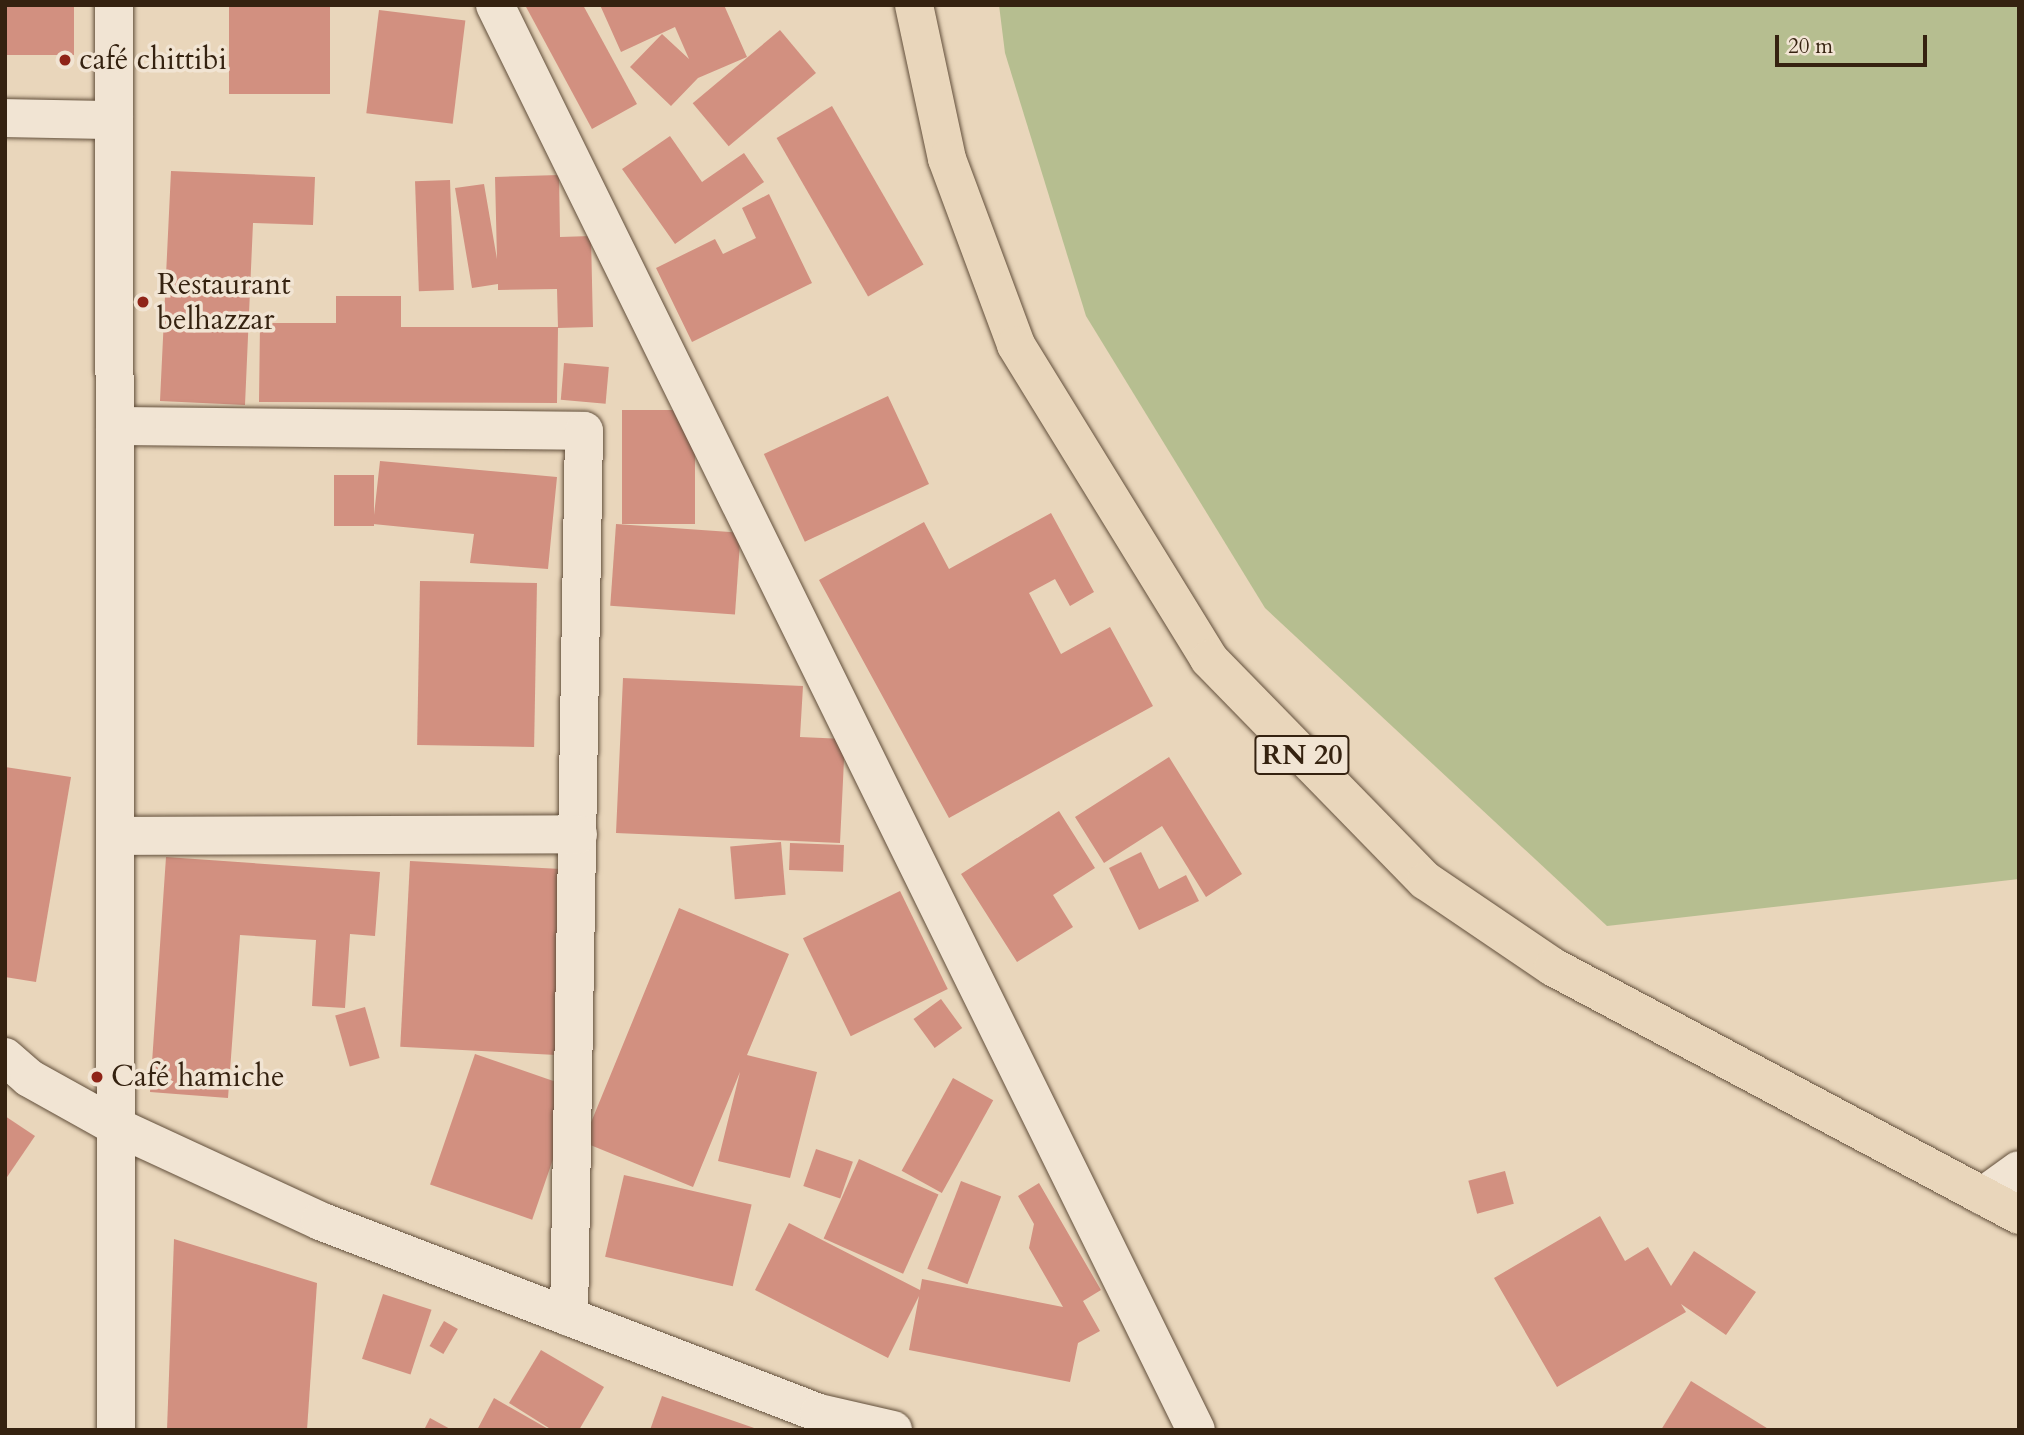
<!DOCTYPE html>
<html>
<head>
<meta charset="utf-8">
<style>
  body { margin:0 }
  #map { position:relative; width:2024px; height:1435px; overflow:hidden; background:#e9d6bb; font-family:Cardo,serif }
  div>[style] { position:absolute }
  .green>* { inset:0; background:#b6be90 }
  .building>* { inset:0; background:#d29080; transform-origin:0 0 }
  .roads { filter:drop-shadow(0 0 2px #624f3b) drop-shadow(0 0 2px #624f3b) }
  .street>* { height:38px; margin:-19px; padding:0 19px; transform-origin:19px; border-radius:19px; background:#f1e4d3 }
  .secondary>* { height:38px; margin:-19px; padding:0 19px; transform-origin:19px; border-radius:19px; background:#f1e4d3 }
  .primary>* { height:38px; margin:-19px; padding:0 19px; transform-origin:19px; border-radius:19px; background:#e9d6bb }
  .dots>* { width:19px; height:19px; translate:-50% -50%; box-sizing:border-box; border:4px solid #f1e4d3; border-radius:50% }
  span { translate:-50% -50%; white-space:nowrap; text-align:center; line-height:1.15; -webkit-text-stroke:7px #f1e4d3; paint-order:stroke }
  .shield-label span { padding:2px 5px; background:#f1e4d3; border:2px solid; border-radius:5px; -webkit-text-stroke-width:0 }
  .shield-label { font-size:28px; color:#352210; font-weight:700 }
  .poi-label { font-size:30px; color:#352210 }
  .left { translate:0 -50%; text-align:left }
  .frame { position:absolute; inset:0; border:7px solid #352210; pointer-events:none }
  .scale { position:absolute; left:1775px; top:35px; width:152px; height:32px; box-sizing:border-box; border:4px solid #352210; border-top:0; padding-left:9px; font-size:21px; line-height:24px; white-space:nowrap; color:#352210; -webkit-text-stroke:5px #f1e4d3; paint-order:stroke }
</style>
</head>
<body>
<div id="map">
  <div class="green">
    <div style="clip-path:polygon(999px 5px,2019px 5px,2019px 879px,1607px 926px,1265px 608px,1086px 316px,1005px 53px)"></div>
  </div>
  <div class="building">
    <div style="left:5px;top:5px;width:69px;height:50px"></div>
    <div style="left:229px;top:5px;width:101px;height:89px"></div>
    <div style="clip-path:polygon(525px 5px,583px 5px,637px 104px,592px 129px)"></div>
    <div style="clip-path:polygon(600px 5px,724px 5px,747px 57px,698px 78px,671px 106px,630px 67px,662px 34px,689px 59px,675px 27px,621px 52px)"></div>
    <div style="left:379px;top:10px;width:87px;height:104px;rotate:7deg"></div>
    <div style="left:780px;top:30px;width:56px;height:114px;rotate:50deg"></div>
    <div style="left:832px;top:106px;width:183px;height:64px;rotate:60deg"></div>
    <div style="clip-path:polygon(670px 136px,702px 182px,744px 153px,764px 182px,675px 244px,622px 169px)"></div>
    <div style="clip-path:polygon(171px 171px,315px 177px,313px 225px,253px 223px,245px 405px,160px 401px)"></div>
    <div style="clip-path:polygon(559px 175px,560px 237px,591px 236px,593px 327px,558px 328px,557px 289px,498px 290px,498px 284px,472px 288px,455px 188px,484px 184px,497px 259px,495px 177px)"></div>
    <div style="left:450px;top:180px;width:110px;height:35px;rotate:88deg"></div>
    <div style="clip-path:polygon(769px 194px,812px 283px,692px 342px,656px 268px,715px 239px,723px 254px,756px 238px,742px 208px)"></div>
    <div style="clip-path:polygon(336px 296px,401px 296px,401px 327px,558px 327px,557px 403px,259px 402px,260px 323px,336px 323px)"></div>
    <div style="left:564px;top:363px;width:45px;height:37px;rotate:5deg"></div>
    <div style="left:888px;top:396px;width:97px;height:137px;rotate:65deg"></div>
    <div style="left:622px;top:410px;width:73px;height:114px"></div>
    <div style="clip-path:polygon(380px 461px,557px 477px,548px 569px,470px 563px,474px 534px,373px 524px)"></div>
    <div style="left:334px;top:475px;width:40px;height:51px"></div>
    <div style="clip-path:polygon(1051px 513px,1094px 592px,1070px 606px,1055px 579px,1029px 593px,1061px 654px,1110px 627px,1153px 706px,949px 818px,819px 580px,924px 522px,949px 569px)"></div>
    <div style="left:616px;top:524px;width:125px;height:82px;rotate:4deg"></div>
    <div style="left:420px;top:581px;width:117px;height:164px;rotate:1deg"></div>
    <div style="clip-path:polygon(623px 678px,803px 686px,800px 737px,845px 739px,840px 843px,616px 833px)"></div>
    <div style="clip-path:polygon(1169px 757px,1242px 874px,1206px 897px,1162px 826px,1104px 863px,1075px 817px)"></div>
    <div style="clip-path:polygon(5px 767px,71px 777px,36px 982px,5px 977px)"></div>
    <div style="clip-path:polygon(1059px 811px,1095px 868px,1053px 895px,1073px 927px,1017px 962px,961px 874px)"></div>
    <div style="left:781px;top:842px;width:53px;height:51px;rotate:85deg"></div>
    <div style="left:790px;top:843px;width:54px;height:27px;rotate:2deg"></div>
    <div style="clip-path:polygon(1141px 852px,1159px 889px,1186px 875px,1199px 901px,1139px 930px,1109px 868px)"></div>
    <div style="clip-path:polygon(166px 857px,380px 872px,375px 936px,350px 934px,345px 1008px,312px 1006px,316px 940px,240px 935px,228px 1098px,150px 1092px)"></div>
    <div style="left:410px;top:861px;width:166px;height:186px;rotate:3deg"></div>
    <div style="left:900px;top:891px;width:109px;height:108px;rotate:64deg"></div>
    <div style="clip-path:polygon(679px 908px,789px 954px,747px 1055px,817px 1072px,790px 1178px,718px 1161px,740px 1072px,693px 1187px,583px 1142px)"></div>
    <div style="left:941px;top:999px;width:36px;height:34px;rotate:54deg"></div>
    <div style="left:365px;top:1007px;width:53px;height:31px;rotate:74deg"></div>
    <div style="left:475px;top:1054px;width:108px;height:138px;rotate:19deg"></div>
    <div style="left:953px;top:1078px;width:46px;height:106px;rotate:29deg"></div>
    <div style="clip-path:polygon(5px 1116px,35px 1136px,5px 1180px)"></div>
    <div style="left:816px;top:1149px;width:39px;height:39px;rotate:19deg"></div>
    <div style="left:859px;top:1159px;width:87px;height:87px;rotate:24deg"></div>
    <div style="left:1505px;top:1171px;width:34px;height:38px;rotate:75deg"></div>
    <div style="left:624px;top:1175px;width:131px;height:84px;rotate:13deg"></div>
    <div style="left:961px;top:1181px;width:43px;height:94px;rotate:21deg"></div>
    <div style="clip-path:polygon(1039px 1183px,1101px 1290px,1083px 1301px,1100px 1331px,1078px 1343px,1070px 1382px,909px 1350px,919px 1296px,888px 1358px,755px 1290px,789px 1223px,920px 1290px,922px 1279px,1063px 1307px,1029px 1248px,1034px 1224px,1018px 1196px)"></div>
    <div style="clip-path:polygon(1600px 1216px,1625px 1261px,1648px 1247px,1671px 1286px,1694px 1251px,1756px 1292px,1726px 1335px,1681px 1304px,1686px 1312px,1557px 1387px,1494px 1278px)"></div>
    <div style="clip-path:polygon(174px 1239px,317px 1283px,307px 1430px,167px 1430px)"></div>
    <div style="left:383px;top:1294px;width:51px;height:68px;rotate:18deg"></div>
    <div style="left:444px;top:1321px;width:16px;height:29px;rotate:30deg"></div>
    <div style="clip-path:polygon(541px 1350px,604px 1387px,579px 1430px,552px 1430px,509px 1403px)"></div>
    <div style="clip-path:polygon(1691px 1381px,1770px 1430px,1661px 1430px)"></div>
    <div style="clip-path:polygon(662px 1396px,757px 1429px,757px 1430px,650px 1430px)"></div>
    <div style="clip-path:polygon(494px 1398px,550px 1430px,477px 1430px)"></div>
    <div style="clip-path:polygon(430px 1418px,452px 1430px,424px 1430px)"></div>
  </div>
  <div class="roads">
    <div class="street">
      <div style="left:495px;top:5px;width:1588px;rotate:63.81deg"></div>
      <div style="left:5px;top:118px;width:109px;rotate:1.1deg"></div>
      <div style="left:115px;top:426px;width:469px;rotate:0.6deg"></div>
      <div style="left:584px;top:431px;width:886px;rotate:90.97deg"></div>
      <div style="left:116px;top:836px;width:462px;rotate:-0.2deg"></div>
      <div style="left:5px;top:1057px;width:32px;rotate:41deg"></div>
      <div style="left:29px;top:1078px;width:101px;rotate:29.1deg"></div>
      <div style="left:117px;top:1127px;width:224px;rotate:24.8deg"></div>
      <div style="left:320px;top:1221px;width:535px;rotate:21.05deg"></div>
      <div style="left:819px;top:1413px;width:76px;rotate:12.9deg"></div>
      <div style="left:1983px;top:1196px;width:44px;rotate:-35.8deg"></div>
    </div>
    <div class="secondary">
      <div style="left:114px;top:5px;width:1425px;rotate:89.92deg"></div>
    </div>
    <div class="primary">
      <div style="left:914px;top:5px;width:157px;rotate:77.9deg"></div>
      <div style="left:947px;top:159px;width:198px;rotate:69.6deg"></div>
      <div style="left:1016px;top:345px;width:369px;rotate:58.4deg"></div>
      <div style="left:1209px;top:659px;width:310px;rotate:45.7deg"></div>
      <div style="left:1426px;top:881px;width:153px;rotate:34.1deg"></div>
      <div style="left:1553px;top:967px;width:528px;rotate:28.02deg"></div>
    </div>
  </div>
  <div class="dots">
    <div style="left:65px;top:60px;background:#8f2418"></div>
    <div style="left:143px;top:302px;background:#8f2418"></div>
    <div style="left:97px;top:1077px;background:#8f2418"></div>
  </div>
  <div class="shield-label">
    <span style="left:1302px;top:755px">RN 20</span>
  </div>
  <div class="poi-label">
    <span class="left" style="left:79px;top:60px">café chittibi</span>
    <span class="left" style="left:157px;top:302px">Restaurant<br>belhazzar</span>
    <span class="left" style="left:111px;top:1077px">Café hamiche</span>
  </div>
  <div class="frame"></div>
  <div class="scale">20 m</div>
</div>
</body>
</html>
